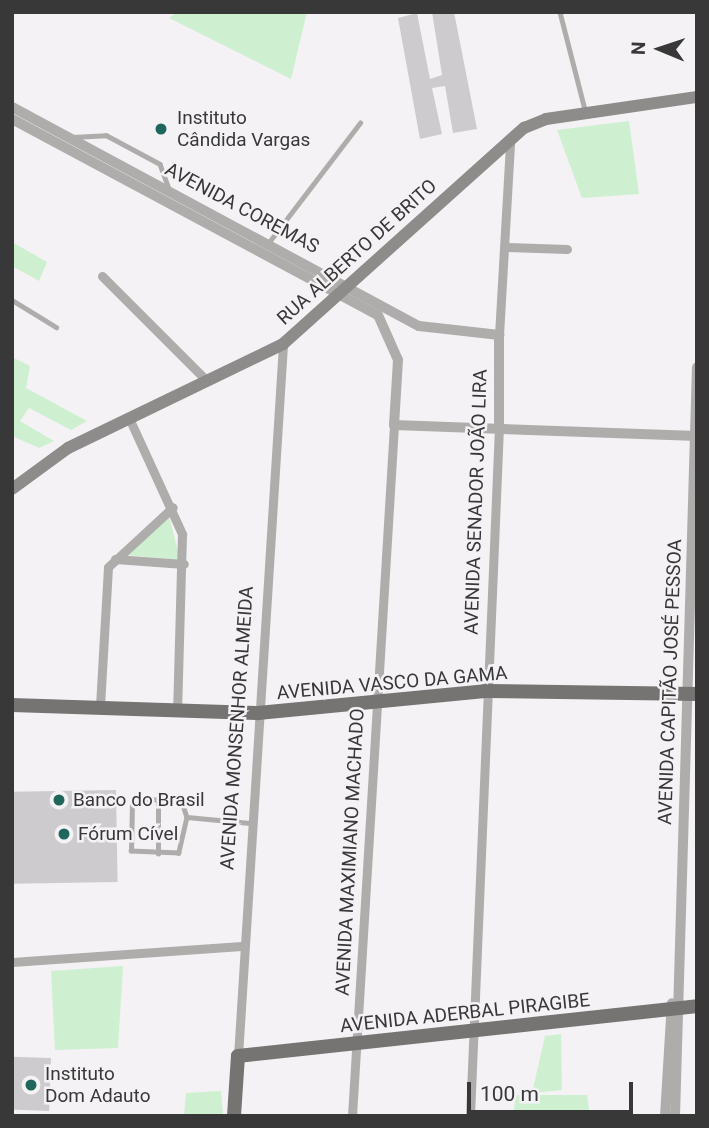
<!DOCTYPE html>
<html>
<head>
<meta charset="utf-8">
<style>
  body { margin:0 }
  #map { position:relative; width:709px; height:1128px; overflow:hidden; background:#f4f2f4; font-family:Roboto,sans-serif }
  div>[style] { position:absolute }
  .green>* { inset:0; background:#cef0d1 }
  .building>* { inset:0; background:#cdcbce; transform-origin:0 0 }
  .service>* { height:4.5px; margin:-2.25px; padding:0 2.25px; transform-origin:2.25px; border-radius:2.25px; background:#afadac }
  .minor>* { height:9px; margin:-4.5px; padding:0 4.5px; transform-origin:4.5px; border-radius:4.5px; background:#afadac }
  .tertiary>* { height:10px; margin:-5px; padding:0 5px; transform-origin:5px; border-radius:5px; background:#afadac }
  .secondary>* { height:12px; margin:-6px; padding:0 6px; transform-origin:6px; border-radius:6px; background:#8e8c8a }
  .primary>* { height:14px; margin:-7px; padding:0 7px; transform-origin:7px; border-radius:7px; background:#767472 }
  .dots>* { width:19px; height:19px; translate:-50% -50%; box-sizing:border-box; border:4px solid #f4f2f4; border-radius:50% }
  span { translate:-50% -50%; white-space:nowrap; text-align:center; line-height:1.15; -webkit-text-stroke:5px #f4f2f4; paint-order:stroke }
  .poi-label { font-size:19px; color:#383839 }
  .left { translate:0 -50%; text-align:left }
  .street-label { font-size:19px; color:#383839 }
  .frame { position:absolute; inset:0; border:14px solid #383839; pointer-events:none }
  .north { position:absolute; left:625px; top:14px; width:70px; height:70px; -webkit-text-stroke:5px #f4f2f4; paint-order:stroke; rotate:272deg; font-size:19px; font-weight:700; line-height:28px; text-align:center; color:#383839 }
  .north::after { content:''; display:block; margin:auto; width:24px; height:32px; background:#383839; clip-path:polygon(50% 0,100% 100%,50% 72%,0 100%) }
  .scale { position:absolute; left:467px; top:1082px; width:166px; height:32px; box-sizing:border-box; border:4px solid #383839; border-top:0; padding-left:9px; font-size:21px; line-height:24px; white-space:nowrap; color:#383839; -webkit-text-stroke:5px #f4f2f4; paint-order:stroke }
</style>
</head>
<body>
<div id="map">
  <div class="green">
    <div style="clip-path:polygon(177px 12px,307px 12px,291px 79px,169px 18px)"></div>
    <div style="clip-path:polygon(629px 121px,639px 194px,582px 198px,557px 130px)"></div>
    <div style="clip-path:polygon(12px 242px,47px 262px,39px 281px,12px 266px)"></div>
    <div style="clip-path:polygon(12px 357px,30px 366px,26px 388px,87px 421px,71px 430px,29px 408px,20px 421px,54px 441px,39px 448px,12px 436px)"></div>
    <div style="clip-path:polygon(169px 516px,180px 560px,126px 555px)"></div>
    <div style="clip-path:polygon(123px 966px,118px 1048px,55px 1050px,51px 971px)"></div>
    <div style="clip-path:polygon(561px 1034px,562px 1090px,532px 1093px,545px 1036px)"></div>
    <div style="clip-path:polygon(221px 1091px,223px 1116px,184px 1116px,186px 1093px)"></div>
    <div style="clip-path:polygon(516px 1095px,587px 1095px,589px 1110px,613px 1112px,513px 1116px)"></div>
  </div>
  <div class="building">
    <div style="clip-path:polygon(432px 12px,454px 12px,477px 129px,453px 133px,445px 86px,432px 88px,442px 134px,420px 139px,398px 18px,417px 13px,430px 79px,442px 75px)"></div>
    <div style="left:116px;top:790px;width:92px;height:104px;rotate:89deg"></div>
    <div style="clip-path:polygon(571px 994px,573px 1009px,566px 1010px,565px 995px)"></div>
    <div style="left:51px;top:1058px;width:53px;height:39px;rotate:92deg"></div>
  </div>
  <div class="service">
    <div style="left:560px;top:12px;width:104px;rotate:75.6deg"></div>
    <div style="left:72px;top:137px;width:34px;rotate:-3deg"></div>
    <div style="left:106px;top:135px;width:61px;rotate:28.2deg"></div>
    <div style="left:160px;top:164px;width:30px;rotate:70deg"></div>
    <div style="left:269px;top:242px;width:150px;rotate:-52.6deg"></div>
    <div style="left:12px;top:300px;width:52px;rotate:31.5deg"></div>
    <div style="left:139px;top:798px;width:43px;rotate:5.3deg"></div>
    <div style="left:182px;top:802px;width:16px;rotate:72deg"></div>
    <div style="left:187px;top:817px;width:37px;rotate:103deg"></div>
    <div style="left:179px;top:853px;width:48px;rotate:-177.6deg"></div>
    <div style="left:131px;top:851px;width:46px;rotate:-88.8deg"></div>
    <div style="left:132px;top:805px;width:10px;rotate:-45deg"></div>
    <div style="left:187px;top:817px;width:63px;rotate:5.4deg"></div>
    <div style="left:158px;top:854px;width:55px;rotate:-90deg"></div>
  </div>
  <div class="minor">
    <div style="left:507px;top:247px;width:60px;rotate:1.9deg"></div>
    <div style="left:102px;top:276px;width:146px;rotate:45deg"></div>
    <div style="left:499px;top:335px;width:192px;rotate:-86.7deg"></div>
    <div style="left:129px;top:418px;width:128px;rotate:65.4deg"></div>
    <div style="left:182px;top:534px;width:176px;rotate:91.6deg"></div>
    <div style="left:115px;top:559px;width:69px;rotate:4.1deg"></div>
    <div style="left:100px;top:706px;width:139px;rotate:-86.7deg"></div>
    <div style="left:108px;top:567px;width:88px;rotate:-42.7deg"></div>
    <div style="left:12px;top:962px;width:230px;rotate:-4deg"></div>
    <div style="left:238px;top:1056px;width:713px;rotate:-86.38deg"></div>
    <div style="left:352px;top:1116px;width:692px;rotate:-86.52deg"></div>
    <div style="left:470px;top:1116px;width:689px;rotate:-87.59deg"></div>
  </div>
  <div class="tertiary">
    <div style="left:12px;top:107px;width:462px;rotate:28.3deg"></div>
    <div style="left:419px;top:326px;width:81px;rotate:6.4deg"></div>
    <div style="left:499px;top:335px;width:93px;rotate:90deg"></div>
    <div style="left:12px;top:119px;width:415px;rotate:28.2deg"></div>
    <div style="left:378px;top:315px;width:49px;rotate:66deg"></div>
    <div style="left:398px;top:360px;width:65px;rotate:93.5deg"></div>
    <div style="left:394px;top:425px;width:303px;rotate:2.1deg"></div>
    <div style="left:665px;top:1116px;width:113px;rotate:-86.5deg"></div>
    <div style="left:675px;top:1116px;width:749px;rotate:-88.32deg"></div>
  </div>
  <div class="secondary">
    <div style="left:12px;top:489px;width:69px;rotate:-36.2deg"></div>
    <div style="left:68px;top:448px;width:239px;rotate:-25.8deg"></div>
    <div style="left:283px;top:344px;width:324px;rotate:-41.9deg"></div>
    <div style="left:524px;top:128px;width:24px;rotate:-22deg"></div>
    <div style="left:546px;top:119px;width:153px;rotate:-8.3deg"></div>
  </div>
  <div class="primary">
    <div style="left:12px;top:705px;width:246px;rotate:1.9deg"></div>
    <div style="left:258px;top:713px;width:228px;rotate:-5.5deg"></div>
    <div style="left:485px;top:691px;width:212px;rotate:0.8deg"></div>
    <div style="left:234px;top:1116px;width:60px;rotate:-86.2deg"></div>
    <div style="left:238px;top:1056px;width:462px;rotate:-6.2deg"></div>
  </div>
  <div class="dots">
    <div style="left:161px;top:129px;background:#1f675d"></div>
    <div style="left:59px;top:800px;background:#1f675d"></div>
    <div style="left:64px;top:834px;background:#1f675d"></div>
    <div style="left:31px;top:1085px;background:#1f675d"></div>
  </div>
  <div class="poi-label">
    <span class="left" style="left:177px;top:129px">Instituto<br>Cândida Vargas</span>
    <span class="left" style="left:73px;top:800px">Banco do Brasil</span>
    <span class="left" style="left:78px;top:834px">Fórum Cível</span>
    <span class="left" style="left:45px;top:1085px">Instituto<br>Dom Adauto</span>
  </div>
  <div class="street-label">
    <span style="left:242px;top:208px;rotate:28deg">AVENIDA COREMAS</span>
    <span style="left:357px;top:252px;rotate:-42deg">RUA ALBERTO DE BRITO</span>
    <span style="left:476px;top:502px;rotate:-88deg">AVENIDA SENADOR JOÃO LIRA</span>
    <span style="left:670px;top:682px;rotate:-88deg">AVENIDA CAPITÃO JOSÉ PESSOA</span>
    <span style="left:392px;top:683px;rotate:-5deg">AVENIDA VASCO DA GAMA</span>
    <span style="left:237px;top:728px;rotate:-86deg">AVENIDA MONSENHOR ALMEIDA</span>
    <span style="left:350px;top:852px;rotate:-87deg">AVENIDA MAXIMIANO MACHADO</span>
    <span style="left:465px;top:1013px;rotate:-6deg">AVENIDA ADERBAL PIRAGIBE</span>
  </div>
  <div class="frame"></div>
  <div class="north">N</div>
  <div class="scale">100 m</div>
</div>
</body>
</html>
